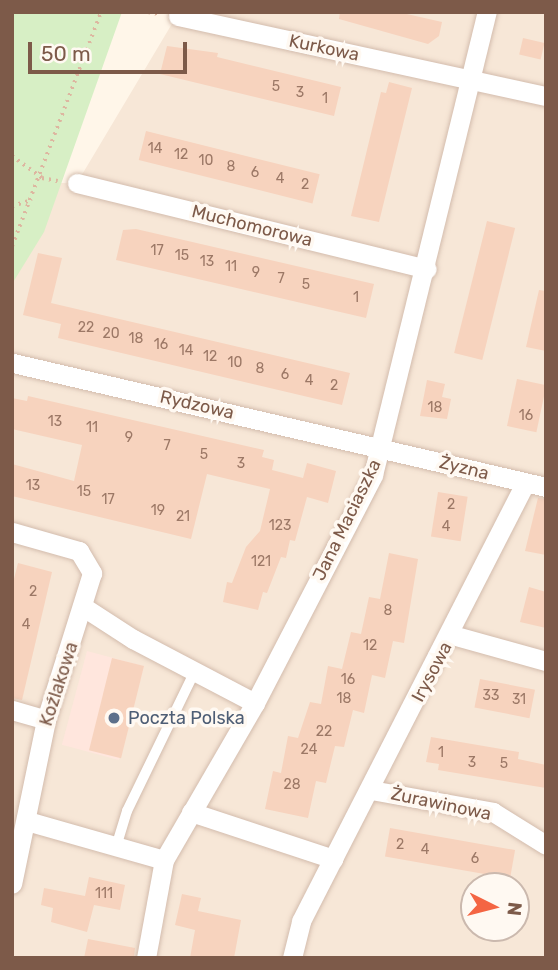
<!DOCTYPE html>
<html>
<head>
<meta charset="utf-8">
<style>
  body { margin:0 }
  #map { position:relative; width:558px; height:970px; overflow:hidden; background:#fff6e9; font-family:Rubik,sans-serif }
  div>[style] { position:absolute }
  .residential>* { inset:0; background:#f7e7d7 }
  .commercial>* { inset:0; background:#ffe6dd; transform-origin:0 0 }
  .green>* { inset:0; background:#d7efc5 }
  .building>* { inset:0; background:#f7d3be; transform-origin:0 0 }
  .path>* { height:3.5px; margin-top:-1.75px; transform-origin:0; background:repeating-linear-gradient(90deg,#ddb6a0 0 2px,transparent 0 7px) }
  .roads { filter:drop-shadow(0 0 2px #d3bcad) drop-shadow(0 0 2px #d3bcad) }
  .lane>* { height:10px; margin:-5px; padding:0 5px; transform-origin:5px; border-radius:5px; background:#fff }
  .street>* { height:19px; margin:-9.5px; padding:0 9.5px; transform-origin:9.5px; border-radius:9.5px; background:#fff }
  .dots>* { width:19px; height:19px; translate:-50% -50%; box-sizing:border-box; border:4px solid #fff9f2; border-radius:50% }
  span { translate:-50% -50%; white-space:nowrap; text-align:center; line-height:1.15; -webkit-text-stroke:7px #fff9f2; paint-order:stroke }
  .number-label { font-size:14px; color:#9c7866 }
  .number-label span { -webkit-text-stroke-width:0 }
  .street-label { font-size:18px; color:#7d5a49 }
  .service-label { font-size:18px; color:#4e5e75 }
  .left { translate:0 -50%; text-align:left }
  .frame { position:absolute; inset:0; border:14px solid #7d5a49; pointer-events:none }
  .north { position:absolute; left:460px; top:872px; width:70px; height:70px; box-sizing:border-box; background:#fff9f2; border:2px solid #cbb9ae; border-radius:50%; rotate:96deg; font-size:19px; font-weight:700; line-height:28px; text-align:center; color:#7d5a49 }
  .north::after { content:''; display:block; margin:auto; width:24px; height:32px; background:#f46543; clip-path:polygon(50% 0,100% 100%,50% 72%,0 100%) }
  .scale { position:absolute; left:28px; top:42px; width:159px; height:32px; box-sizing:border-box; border:4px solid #7d5a49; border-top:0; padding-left:9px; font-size:21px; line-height:24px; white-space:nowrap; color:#7d5a49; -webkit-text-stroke:5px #fff9f2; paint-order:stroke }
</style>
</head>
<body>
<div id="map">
  <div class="residential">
    <div style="clip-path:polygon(evenodd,179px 12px,546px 12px,546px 958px,12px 958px,12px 283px,47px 183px,77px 183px,179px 12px,474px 886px,516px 886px,516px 928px,474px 928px,474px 886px)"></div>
  </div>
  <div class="commercial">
    <div style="left:87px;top:651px;width:59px;height:97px;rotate:15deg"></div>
  </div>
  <div class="green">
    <div style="clip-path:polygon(12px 12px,122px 12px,44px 232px,12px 284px)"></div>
  </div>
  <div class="building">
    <div style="clip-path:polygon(340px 12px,398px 12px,442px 22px,439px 36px,428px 44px,339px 19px)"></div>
    <div style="left:523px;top:38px;width:22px;height:17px;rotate:13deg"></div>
    <div style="clip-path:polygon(167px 46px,218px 53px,217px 57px,341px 87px,334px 116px,160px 74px)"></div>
    <div style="clip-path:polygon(389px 82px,412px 88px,379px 222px,351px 216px,381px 92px,386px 93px)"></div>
    <div style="left:146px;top:131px;width:179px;height:30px;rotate:14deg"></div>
    <div style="left:487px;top:221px;width:29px;height:136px;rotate:14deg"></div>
    <div style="clip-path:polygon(136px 229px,374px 284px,366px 318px,116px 260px,123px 230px)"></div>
    <div style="clip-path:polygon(38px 253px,62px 258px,51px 303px,350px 373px,342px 405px,58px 338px,61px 324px,23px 315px)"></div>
    <div style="clip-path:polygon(539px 290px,546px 291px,546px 351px,526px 347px)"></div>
    <div style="left:517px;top:379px;width:30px;height:48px;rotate:12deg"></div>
    <div style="clip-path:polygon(427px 380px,445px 384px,442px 397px,451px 399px,447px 419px,420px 416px)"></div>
    <div style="clip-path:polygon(28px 396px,264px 450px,262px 457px,274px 460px,272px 470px,303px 478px,307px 463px,336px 471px,328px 503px,307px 497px,295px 541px,290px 540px,286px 558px,281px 557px,267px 593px,263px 592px,258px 610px,223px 602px,227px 582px,232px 583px,246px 547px,260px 531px,270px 489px,207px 474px,191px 539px,12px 496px,12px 464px,74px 481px,82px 445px,12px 429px,12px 398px,27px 401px)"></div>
    <div style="left:438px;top:492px;width:30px;height:45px;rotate:9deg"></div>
    <div style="clip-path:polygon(538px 498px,546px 499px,546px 555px,525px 551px)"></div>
    <div style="clip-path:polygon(389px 553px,418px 559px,404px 643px,393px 641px,385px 678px,372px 675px,364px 713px,353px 710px,344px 747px,335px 746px,326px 783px,316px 781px,308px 818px,265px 809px,273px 771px,281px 773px,288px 736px,298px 738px,310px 702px,321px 704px,328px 666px,342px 669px,351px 632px,361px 634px,369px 597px,380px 599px)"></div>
    <div style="clip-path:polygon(18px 563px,52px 572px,22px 700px,12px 698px,12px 587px)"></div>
    <div style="clip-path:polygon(529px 587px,546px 592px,546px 628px,520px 622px)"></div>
    <div style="left:112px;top:658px;width:33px;height:95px;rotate:14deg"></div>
    <div style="left:480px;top:679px;width:56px;height:29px;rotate:11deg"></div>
    <div style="clip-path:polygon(431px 737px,519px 752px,518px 759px,546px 765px,546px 788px,438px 770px,439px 764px,426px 762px)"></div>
    <div style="left:390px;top:828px;width:127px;height:29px;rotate:10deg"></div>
    <div style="clip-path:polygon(89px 877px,125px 885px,120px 910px,94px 905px,87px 932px,51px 922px,53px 908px,41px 905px,44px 888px,85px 896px)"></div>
    <div style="clip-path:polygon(182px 894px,201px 898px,198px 911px,241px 920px,234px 958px,190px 958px,195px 930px,175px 925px)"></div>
    <div style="clip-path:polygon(88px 939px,135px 948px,134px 958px,84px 958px)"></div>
  </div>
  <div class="path">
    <div style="left:148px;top:12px;width:10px;rotate:11deg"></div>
    <div style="left:12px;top:156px;width:37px;rotate:36deg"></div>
    <div style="left:42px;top:178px;width:16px;rotate:11deg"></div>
    <div style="left:12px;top:206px;width:21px;rotate:-17deg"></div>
    <div style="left:12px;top:246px;width:250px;rotate:-69.2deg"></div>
  </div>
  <div class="roads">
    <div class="lane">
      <div style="left:116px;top:847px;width:38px;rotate:-73deg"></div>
      <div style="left:127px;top:811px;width:156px;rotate:-64.1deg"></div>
    </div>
    <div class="street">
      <div style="left:178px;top:16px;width:377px;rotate:12.3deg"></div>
      <div style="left:77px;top:183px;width:360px;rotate:13.8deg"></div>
      <div style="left:13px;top:363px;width:547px;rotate:13.1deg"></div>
      <div style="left:12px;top:532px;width:70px;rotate:15.8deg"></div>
      <div style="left:79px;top:551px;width:26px;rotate:59deg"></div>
      <div style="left:92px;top:573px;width:154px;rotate:107.4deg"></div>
      <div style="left:46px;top:720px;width:167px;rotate:101.7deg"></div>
      <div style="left:85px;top:608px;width:57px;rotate:32.9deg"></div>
      <div style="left:133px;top:639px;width:138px;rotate:27.7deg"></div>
      <div style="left:452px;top:635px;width:98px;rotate:15.5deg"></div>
      <div style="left:12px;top:710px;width:35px;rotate:16deg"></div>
      <div style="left:371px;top:790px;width:124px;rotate:10.2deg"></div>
      <div style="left:493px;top:812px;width:62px;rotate:31.9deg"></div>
      <div style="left:191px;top:812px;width:150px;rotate:18.3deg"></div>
      <div style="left:27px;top:821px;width:142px;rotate:15.9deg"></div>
      <div style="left:146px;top:958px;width:100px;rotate:-79.6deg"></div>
      <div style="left:164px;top:860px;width:181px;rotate:-59.9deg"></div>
      <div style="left:255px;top:703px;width:257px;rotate:-62.6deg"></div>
      <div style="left:373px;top:475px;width:477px;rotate:-76.2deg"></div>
      <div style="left:292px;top:958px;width:38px;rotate:-76deg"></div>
      <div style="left:301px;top:921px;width:492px;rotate:-62.9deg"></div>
    </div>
  </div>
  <div class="dots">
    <div style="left:114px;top:718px;background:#5c6f8a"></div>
  </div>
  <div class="number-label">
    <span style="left:276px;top:87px">5</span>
    <span style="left:300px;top:93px">3</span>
    <span style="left:325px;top:99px">1</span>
    <span style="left:155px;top:149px">14</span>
    <span style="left:181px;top:155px">12</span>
    <span style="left:206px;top:161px">10</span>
    <span style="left:231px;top:167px">8</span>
    <span style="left:255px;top:173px">6</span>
    <span style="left:280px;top:179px">4</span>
    <span style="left:305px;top:185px">2</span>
    <span style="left:157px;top:251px">17</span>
    <span style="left:182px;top:256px">15</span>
    <span style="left:207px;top:262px">13</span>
    <span style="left:231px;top:267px">11</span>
    <span style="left:256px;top:273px">9</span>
    <span style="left:281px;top:279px">7</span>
    <span style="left:306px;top:285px">5</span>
    <span style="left:356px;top:298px">1</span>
    <span style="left:86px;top:328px">22</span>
    <span style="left:111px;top:334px">20</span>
    <span style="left:136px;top:339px">18</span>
    <span style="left:161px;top:345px">16</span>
    <span style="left:186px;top:351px">14</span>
    <span style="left:210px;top:357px">12</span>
    <span style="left:235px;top:363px">10</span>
    <span style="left:260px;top:369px">8</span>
    <span style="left:285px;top:375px">6</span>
    <span style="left:309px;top:381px">4</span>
    <span style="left:334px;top:386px">2</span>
    <span style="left:435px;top:408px">18</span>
    <span style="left:526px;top:416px">16</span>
    <span style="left:55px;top:422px">13</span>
    <span style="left:92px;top:428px">11</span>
    <span style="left:129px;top:438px">9</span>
    <span style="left:167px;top:446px">7</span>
    <span style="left:204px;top:455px">5</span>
    <span style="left:241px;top:464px">3</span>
    <span style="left:33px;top:486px">13</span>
    <span style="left:84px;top:492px">15</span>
    <span style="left:108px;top:500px">17</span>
    <span style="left:451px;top:505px">2</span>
    <span style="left:158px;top:511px">19</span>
    <span style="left:183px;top:517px">21</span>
    <span style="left:280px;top:526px">123</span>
    <span style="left:446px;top:527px">4</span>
    <span style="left:261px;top:562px">121</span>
    <span style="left:33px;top:592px">2</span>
    <span style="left:388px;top:611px">8</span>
    <span style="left:26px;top:625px">4</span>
    <span style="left:370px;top:646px">12</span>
    <span style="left:348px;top:680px">16</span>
    <span style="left:491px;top:696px">33</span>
    <span style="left:344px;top:699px">18</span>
    <span style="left:519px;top:700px">31</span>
    <span style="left:324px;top:732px">22</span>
    <span style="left:309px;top:750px">24</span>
    <span style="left:441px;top:753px">1</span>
    <span style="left:472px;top:763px">3</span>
    <span style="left:504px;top:764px">5</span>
    <span style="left:292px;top:785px">28</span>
    <span style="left:400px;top:845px">2</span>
    <span style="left:425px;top:850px">4</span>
    <span style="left:475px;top:859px">6</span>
    <span style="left:104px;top:894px">111</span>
  </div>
  <div class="street-label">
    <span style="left:324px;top:48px;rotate:12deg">Kurkowa</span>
    <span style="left:252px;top:226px;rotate:14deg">Muchomorowa</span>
    <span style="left:197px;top:405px;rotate:13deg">Rydzowa</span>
    <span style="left:464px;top:468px;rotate:14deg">Żyzna</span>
    <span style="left:347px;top:520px;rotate:-64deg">Jana Maciaszka</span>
    <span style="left:432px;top:672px;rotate:-62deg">Irysowa</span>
    <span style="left:59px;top:684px;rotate:-72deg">Koźlakowa</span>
    <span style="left:441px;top:804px;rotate:12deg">Żurawinowa</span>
  </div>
  <div class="service-label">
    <span class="left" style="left:128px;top:718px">Poczta Polska</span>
  </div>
  <div class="frame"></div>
  <div class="north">N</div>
  <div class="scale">50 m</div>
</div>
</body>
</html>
